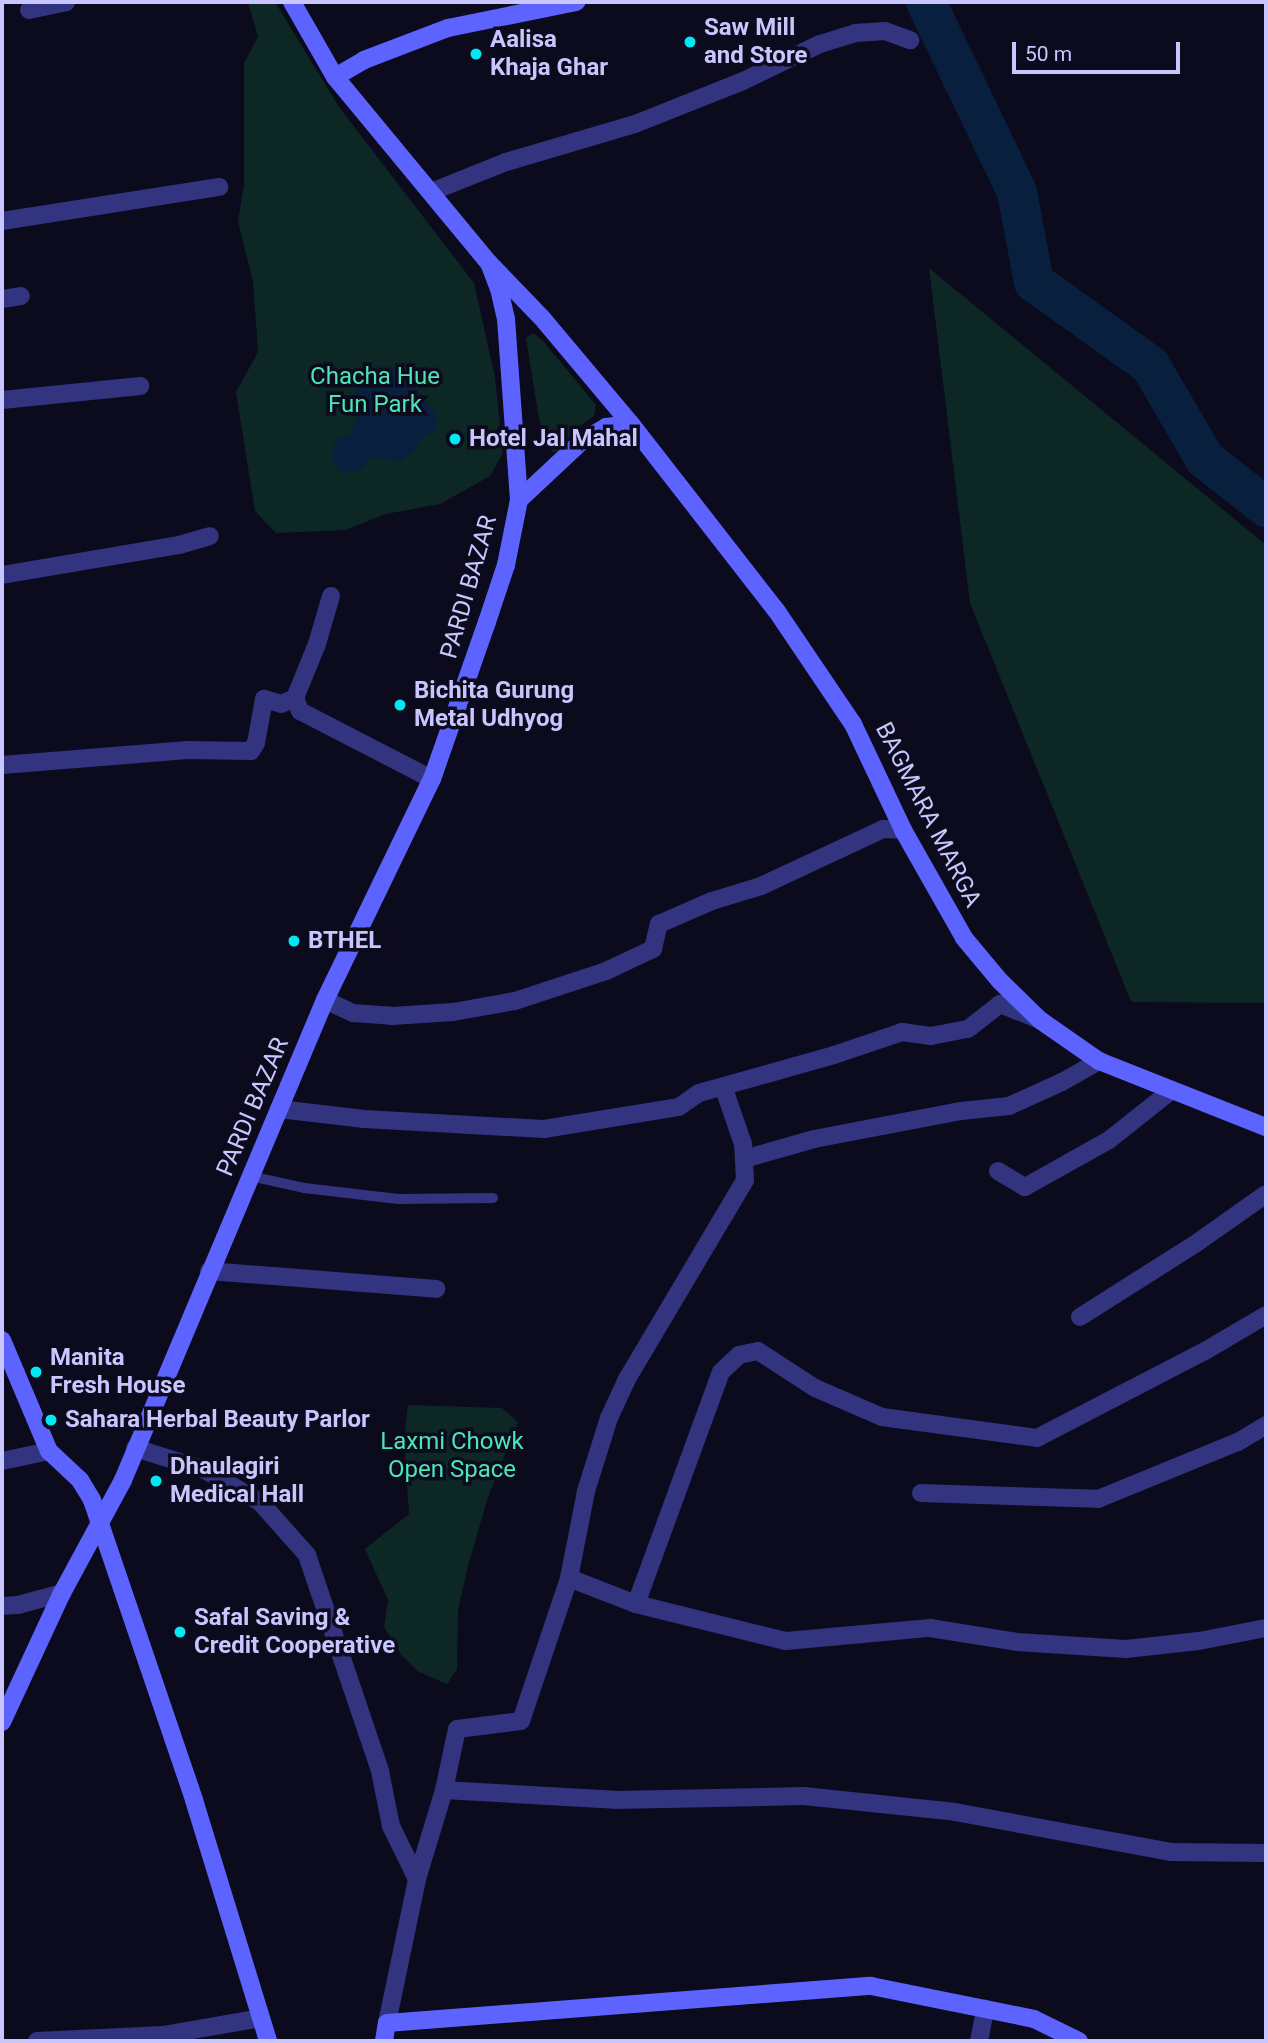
<!DOCTYPE html>
<html>
<head>
<meta charset="utf-8">
<style>
  body { margin:0 }
  #map { position:relative; width:1268px; height:2043px; overflow:hidden; background:#0c0a1d; font-family:Roboto,sans-serif }
  div>[style] { position:absolute }
  .green>* { inset:0; background:#0d2725 }
  .water>* { inset:0; background:#081f3e }
  .river>* { height:40px; margin:-20px; padding:0 20px; transform-origin:20px; border-radius:20px; background:#081f3e }
  .lane>* { height:10px; margin:-5px; padding:0 5px; transform-origin:5px; border-radius:5px; background:#32347f }
  .street>* { height:18px; margin:-9px; padding:0 9px; transform-origin:9px; border-radius:9px; background:#32347f }
  .secondary>* { height:18px; margin:-9px; padding:0 9px; transform-origin:9px; border-radius:9px; background:#5d63ff }
  .dots>* { width:19px; height:19px; translate:-50% -50%; box-sizing:border-box; border:4px solid #0c0a1d; border-radius:50% }
  span { translate:-50% -50%; white-space:nowrap; text-align:center; line-height:1.15; -webkit-text-stroke:7px #0c0a1d; paint-order:stroke }
  .poi-label { font-size:24px; color:#c9c6ff; font-weight:700 }
  .left { translate:0 -50%; text-align:left }
  .park-label { font-size:24px; color:#4de5b6 }
  .street-label { font-size:24px; color:#c9c6ff }
  .frame { position:absolute; inset:0; border:4px solid #c9c6ff; pointer-events:none }
  .scale { position:absolute; left:1012px; top:42px; width:168px; height:32px; box-sizing:border-box; border:4px solid #c9c6ff; border-top:0; padding-left:9px; font-size:21px; line-height:24px; white-space:nowrap; color:#c9c6ff; -webkit-text-stroke:5px #0c0a1d; paint-order:stroke }
</style>
</head>
<body>
<div id="map">
  <div class="green">
    <div style="clip-path:polygon(248px 2px,275px 2px,339px 107px,474px 283px,495px 377px,503px 453px,490px 476px,440px 504px,386px 514px,345px 530px,276px 533px,255px 511px,236px 392px,258px 352px,253px 282px,238px 222px,244px 185px,244px 63px,258px 37px)"></div>
    <div style="clip-path:polygon(929px 268px,1266px 545px,1266px 1003px,1132px 1002px,1130px 999px,970px 603px)"></div>
    <div style="clip-path:polygon(533px 333px,543px 341px,596px 405px,594px 416px,576px 429px,560px 450px,554px 453px,544px 442px,538px 413px,526px 338px)"></div>
    <div style="clip-path:polygon(408px 1405px,502px 1408px,518px 1422px,488px 1497px,468px 1566px,458px 1610px,457px 1669px,447px 1684px,419px 1672px,402px 1656px,384px 1627px,388px 1600px,365px 1549px,409px 1514px,404px 1440px)"></div>
  </div>
  <div class="water">
    <div style="clip-path:polygon(379px 366px,392px 367px,417px 390px,434px 411px,437px 421px,434px 432px,421px 439px,417px 449px,401px 461px,372px 457px,361px 470px,342px 473px,335px 465px,332px 455px,336px 440px,350px 435px,357px 416px,351px 407px,357px 380px)"></div>
  </div>
  <div class="river">
    <div style="left:926px;top:2px;width:211px;rotate:64.4deg"></div>
    <div style="left:1017px;top:192px;width:92px;rotate:79.3deg"></div>
    <div style="left:1034px;top:282px;width:143px;rotate:35.6deg"></div>
    <div style="left:1150px;top:365px;width:109px;rotate:59.7deg"></div>
    <div style="left:1205px;top:459px;width:78px;rotate:38.2deg"></div>
  </div>
  <div class="lane">
    <div style="left:250px;top:1176px;width:55px;rotate:12.5deg"></div>
    <div style="left:304px;top:1188px;width:95px;rotate:6.7deg"></div>
    <div style="left:398px;top:1199px;width:95px;rotate:-0.6deg"></div>
  </div>
  <div class="street">
    <div style="left:29px;top:10px;width:38px;rotate:-12deg"></div>
    <div style="left:431px;top:192px;width:81px;rotate:-21.8deg"></div>
    <div style="left:506px;top:162px;width:134px;rotate:-16.4deg"></div>
    <div style="left:635px;top:124px;width:116px;rotate:-21.7deg"></div>
    <div style="left:743px;top:81px;width:85px;rotate:-25.7deg"></div>
    <div style="left:820px;top:44px;width:37px;rotate:-17deg"></div>
    <div style="left:855px;top:33px;width:30px;rotate:-4deg"></div>
    <div style="left:885px;top:31px;width:27px;rotate:20deg"></div>
    <div style="left:2px;top:221px;width:220px;rotate:-8.9deg"></div>
    <div style="left:2px;top:299px;width:19px;rotate:-9deg"></div>
    <div style="left:2px;top:400px;width:139px;rotate:-5.8deg"></div>
    <div style="left:2px;top:575px;width:180px;rotate:-9.6deg"></div>
    <div style="left:179px;top:545px;width:32px;rotate:-16deg"></div>
    <div style="left:331px;top:596px;width:50px;rotate:106.3deg"></div>
    <div style="left:317px;top:644px;width:58px;rotate:112.2deg"></div>
    <div style="left:295px;top:698px;width:14px;rotate:69deg"></div>
    <div style="left:300px;top:711px;width:148px;rotate:27.3deg"></div>
    <div style="left:2px;top:765px;width:186px;rotate:-4.6deg"></div>
    <div style="left:187px;top:750px;width:64px;rotate:0.9deg"></div>
    <div style="left:251px;top:751px;width:9px;rotate:-58deg"></div>
    <div style="left:256px;top:743px;width:45px;rotate:-79.7deg"></div>
    <div style="left:264px;top:699px;width:18px;rotate:16deg"></div>
    <div style="left:281px;top:704px;width:15px;rotate:-23deg"></div>
    <div style="left:325px;top:1000px;width:31px;rotate:25deg"></div>
    <div style="left:353px;top:1013px;width:39px;rotate:4deg"></div>
    <div style="left:392px;top:1016px;width:61px;rotate:-3.8deg"></div>
    <div style="left:453px;top:1012px;width:63px;rotate:-10.1deg"></div>
    <div style="left:515px;top:1001px;width:96px;rotate:-18.2deg"></div>
    <div style="left:606px;top:971px;width:52px;rotate:-25.1deg"></div>
    <div style="left:653px;top:949px;width:26px;rotate:-77deg"></div>
    <div style="left:659px;top:924px;width:58px;rotate:-23.5deg"></div>
    <div style="left:712px;top:901px;width:51px;rotate:-17deg"></div>
    <div style="left:761px;top:886px;width:135px;rotate:-25deg"></div>
    <div style="left:883px;top:829px;width:20px;rotate:3deg"></div>
    <div style="left:279px;top:1109px;width:86px;rotate:6.7deg"></div>
    <div style="left:364px;top:1119px;width:180px;rotate:3.2deg"></div>
    <div style="left:544px;top:1129px;width:137px;rotate:-9.3deg"></div>
    <div style="left:679px;top:1107px;width:24px;rotate:-35deg"></div>
    <div style="left:699px;top:1093px;width:140px;rotate:-15.7deg"></div>
    <div style="left:834px;top:1055px;width:72px;rotate:-18.7deg"></div>
    <div style="left:902px;top:1032px;width:29px;rotate:8deg"></div>
    <div style="left:931px;top:1036px;width:38px;rotate:-11deg"></div>
    <div style="left:968px;top:1029px;width:41px;rotate:-38deg"></div>
    <div style="left:1000px;top:1004px;width:43px;rotate:21.8deg"></div>
    <div style="left:744px;top:1159px;width:73px;rotate:-15.9deg"></div>
    <div style="left:814px;top:1139px;width:150px;rotate:-10.8deg"></div>
    <div style="left:961px;top:1111px;width:48px;rotate:-5.9deg"></div>
    <div style="left:1009px;top:1106px;width:58px;rotate:-24.4deg"></div>
    <div style="left:1062px;top:1082px;width:43px;rotate:-29.6deg"></div>
    <div style="left:998px;top:1171px;width:31px;rotate:31deg"></div>
    <div style="left:1025px;top:1187px;width:96px;rotate:-29.2deg"></div>
    <div style="left:1109px;top:1140px;width:80px;rotate:-38.4deg"></div>
    <div style="left:209px;top:1271px;width:228px;rotate:4.5deg"></div>
    <div style="left:1080px;top:1317px;width:140px;rotate:-32.4deg"></div>
    <div style="left:1198px;top:1242px;width:83px;rotate:-35.2deg"></div>
    <div style="left:135px;top:1448px;width:73px;rotate:17.4deg"></div>
    <div style="left:205px;top:1470px;width:64px;rotate:30.2deg"></div>
    <div style="left:260px;top:1502px;width:71px;rotate:48.4deg"></div>
    <div style="left:307px;top:1555px;width:228px;rotate:71.3deg"></div>
    <div style="left:380px;top:1771px;width:56px;rotate:78.7deg"></div>
    <div style="left:391px;top:1826px;width:59px;rotate:63.9deg"></div>
    <div style="left:2px;top:1461px;width:48px;rotate:-12deg"></div>
    <div style="left:921px;top:1493px;width:177px;rotate:1.9deg"></div>
    <div style="left:1098px;top:1499px;width:151px;rotate:-22.2deg"></div>
    <div style="left:1238px;top:1442px;width:33px;rotate:-31deg"></div>
    <div style="left:569px;top:1578px;width:89px;rotate:-78.9deg"></div>
    <div style="left:586px;top:1491px;width:77px;rotate:-72.5deg"></div>
    <div style="left:609px;top:1418px;width:43px;rotate:-65.2deg"></div>
    <div style="left:627px;top:1379px;width:231px;rotate:-59.3deg"></div>
    <div style="left:745px;top:1180px;width:36px;rotate:-93deg"></div>
    <div style="left:743px;top:1144px;width:61px;rotate:-109deg"></div>
    <div style="left:636px;top:1604px;width:247px;rotate:-69.9deg"></div>
    <div style="left:721px;top:1372px;width:25px;rotate:-43deg"></div>
    <div style="left:739px;top:1355px;width:19px;rotate:-12deg"></div>
    <div style="left:758px;top:1351px;width:68px;rotate:33deg"></div>
    <div style="left:815px;top:1388px;width:73px;rotate:23.4deg"></div>
    <div style="left:882px;top:1417px;width:156px;rotate:7.7deg"></div>
    <div style="left:1037px;top:1438px;width:189px;rotate:-27.4deg"></div>
    <div style="left:1205px;top:1351px;width:71px;rotate:-30.5deg"></div>
    <div style="left:2px;top:1606px;width:16px;rotate:-4deg"></div>
    <div style="left:18px;top:1605px;width:46px;rotate:-15.3deg"></div>
    <div style="left:444px;top:1790px;width:171px;rotate:3.3deg"></div>
    <div style="left:615px;top:1800px;width:189px;rotate:-1.2deg"></div>
    <div style="left:804px;top:1796px;width:152px;rotate:6deg"></div>
    <div style="left:955px;top:1812px;width:219px;rotate:10.5deg"></div>
    <div style="left:1170px;top:1852px;width:96px;rotate:0.6deg"></div>
    <div style="left:387px;top:2023px;width:147px;rotate:-78.2deg"></div>
    <div style="left:417px;top:1879px;width:93px;rotate:-73.1deg"></div>
    <div style="left:444px;top:1790px;width:62px;rotate:-78deg"></div>
    <div style="left:457px;top:1729px;width:64px;rotate:-7.1deg"></div>
    <div style="left:521px;top:1721px;width:151px;rotate:-71.4deg"></div>
    <div style="left:569px;top:1578px;width:72px;rotate:21.2deg"></div>
    <div style="left:636px;top:1604px;width:154px;rotate:13.9deg"></div>
    <div style="left:786px;top:1641px;width:145px;rotate:-5.2deg"></div>
    <div style="left:930px;top:1628px;width:88px;rotate:9.1deg"></div>
    <div style="left:1017px;top:1642px;width:109px;rotate:3.7deg"></div>
    <div style="left:1126px;top:1649px;width:73px;rotate:-6.3deg"></div>
    <div style="left:1199px;top:1641px;width:68px;rotate:-11deg"></div>
    <div style="left:37px;top:2041px;width:126px;rotate:-2.7deg"></div>
    <div style="left:163px;top:2035px;width:99px;rotate:-9.8deg"></div>
    <div style="left:979px;top:2041px;width:33px;rotate:-79deg"></div>
  </div>
  <div class="secondary">
    <div style="left:292px;top:2px;width:86px;rotate:60.2deg"></div>
    <div style="left:335px;top:77px;width:241px;rotate:50.4deg"></div>
    <div style="left:489px;top:263px;width:76px;rotate:46.1deg"></div>
    <div style="left:542px;top:318px;width:138px;rotate:50deg"></div>
    <div style="left:631px;top:424px;width:236px;rotate:52.1deg"></div>
    <div style="left:776px;top:610px;width:138px;rotate:56deg"></div>
    <div style="left:853px;top:724px;width:117px;rotate:64.7deg"></div>
    <div style="left:903px;top:830px;width:124px;rotate:60.5deg"></div>
    <div style="left:964px;top:938px;width:56px;rotate:50.1deg"></div>
    <div style="left:1000px;top:981px;width:56px;rotate:44.3deg"></div>
    <div style="left:1040px;top:1020px;width:72px;rotate:34.8deg"></div>
    <div style="left:1099px;top:1061px;width:180px;rotate:21.6deg"></div>
    <div style="left:335px;top:77px;width:34px;rotate:-30deg"></div>
    <div style="left:364px;top:60px;width:90px;rotate:-20.9deg"></div>
    <div style="left:448px;top:28px;width:131px;rotate:-11.5deg"></div>
    <div style="left:519px;top:500px;width:86px;rotate:-43.1deg"></div>
    <div style="left:582px;top:441px;width:28px;rotate:-30deg"></div>
    <div style="left:606px;top:427px;width:25px;rotate:-7deg"></div>
    <div style="left:2px;top:1340px;width:121px;rotate:67.1deg"></div>
    <div style="left:49px;top:1451px;width:42px;rotate:43.1deg"></div>
    <div style="left:80px;top:1480px;width:23px;rotate:59deg"></div>
    <div style="left:92px;top:1500px;width:317px;rotate:71.2deg"></div>
    <div style="left:194px;top:1800px;width:252px;rotate:72.9deg"></div>
    <div style="left:2px;top:1722px;width:142px;rotate:-65.1deg"></div>
    <div style="left:62px;top:1593px;width:128px;rotate:-61.6deg"></div>
    <div style="left:123px;top:1480px;width:521px;rotate:-67.18deg"></div>
    <div style="left:325px;top:1000px;width:246px;rotate:-64.2deg"></div>
    <div style="left:432px;top:779px;width:166px;rotate:-70.7deg"></div>
    <div style="left:487px;top:622px;width:60px;rotate:-71.6deg"></div>
    <div style="left:506px;top:565px;width:66px;rotate:-78.7deg"></div>
    <div style="left:519px;top:500px;width:181px;rotate:-94.1deg"></div>
    <div style="left:506px;top:319px;width:31px;rotate:-103deg"></div>
    <div style="left:499px;top:289px;width:28px;rotate:-111deg"></div>
    <div style="left:384px;top:2041px;width:18px;rotate:-81deg"></div>
    <div style="left:387px;top:2023px;width:485px;rotate:-4.4deg"></div>
    <div style="left:871px;top:1986px;width:166px;rotate:11.4deg"></div>
    <div style="left:1034px;top:2019px;width:50px;rotate:26.1deg"></div>
  </div>
  <div class="dots">
    <div style="left:690px;top:42px;background:#00e8f1"></div>
    <div style="left:476px;top:54px;background:#00e8f1"></div>
    <div style="left:455px;top:439px;background:#00e8f1"></div>
    <div style="left:400px;top:705px;background:#00e8f1"></div>
    <div style="left:294px;top:941px;background:#00e8f1"></div>
    <div style="left:36px;top:1372px;background:#00e8f1"></div>
    <div style="left:51px;top:1420px;background:#00e8f1"></div>
    <div style="left:156px;top:1481px;background:#00e8f1"></div>
    <div style="left:180px;top:1632px;background:#00e8f1"></div>
  </div>
  <div class="poi-label">
    <span class="left" style="left:704px;top:42px">Saw Mill<br>and Store</span>
    <span class="left" style="left:490px;top:54px">Aalisa<br>Khaja Ghar</span>
    <span class="left" style="left:469px;top:439px">Hotel Jal Mahal</span>
    <span class="left" style="left:414px;top:705px">Bichita Gurung<br>Metal Udhyog</span>
    <span class="left" style="left:308px;top:941px">BTHEL</span>
    <span class="left" style="left:50px;top:1372px">Manita<br>Fresh House</span>
    <span class="left" style="left:65px;top:1420px">Sahara Herbal Beauty Parlor</span>
    <span class="left" style="left:170px;top:1481px">Dhaulagiri<br>Medical Hall</span>
    <span class="left" style="left:194px;top:1632px">Safal Saving &amp;<br>Credit Cooperative</span>
  </div>
  <div class="park-label">
    <span style="left:375px;top:391px">Chacha Hue<br>Fun Park</span>
    <span style="left:452px;top:1456px">Laxmi Chowk<br>Open Space</span>
  </div>
  <div class="street-label">
    <span style="left:469px;top:587px;rotate:-74deg">PARDI BAZAR</span>
    <span style="left:928px;top:815px;rotate:63deg">BAGMARA MARGA</span>
    <span style="left:253px;top:1107px;rotate:-67deg">PARDI BAZAR</span>
  </div>
  <div class="frame"></div>
  <div class="scale">50 m</div>
</div>
</body>
</html>
